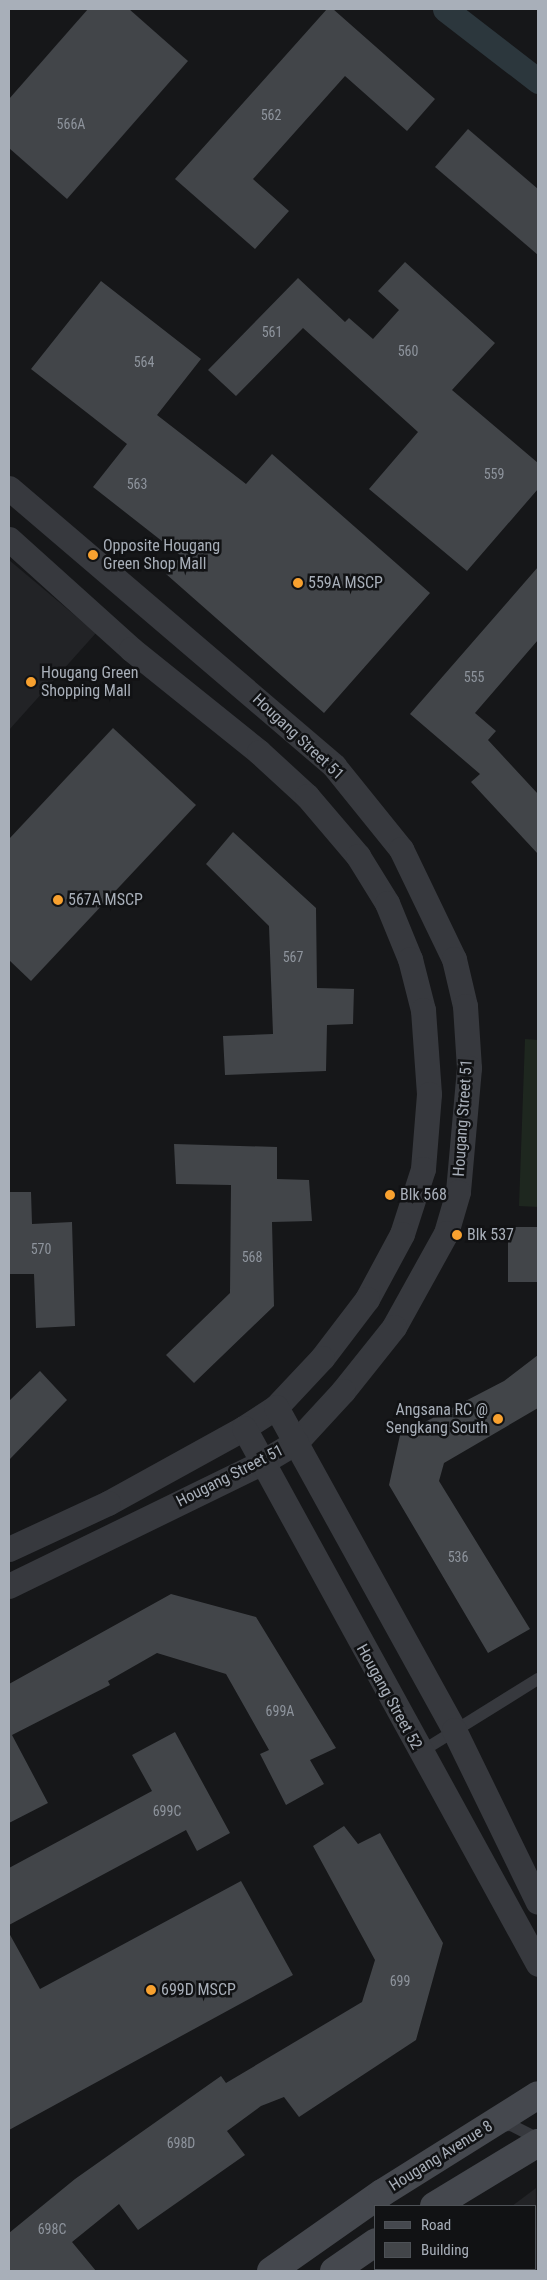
<!DOCTYPE html>
<html>
<head>
<meta charset="utf-8">
<style>
  body { margin:0 }
  #map { position:relative; width:547px; height:2280px; overflow:hidden; background:#161719; font-family:"Roboto Condensed",sans-serif }
  div>[style] { position:absolute }
  .built>* { inset:0; background:#222326 }
  .green>* { inset:0; background:#1e271f }
  .canal>* { height:25px; margin:-12.5px; padding:0 12.5px; transform-origin:12.5px; border-radius:12.5px; background:#2c373d }
  .building>* { inset:0; background:#424549; transform-origin:0 0 }
  .service>* { height:12px; margin:-6px; padding:0 6px; transform-origin:6px; border-radius:6px; background:#37393e }
  .minor>* { height:25px; margin:-12.5px; padding:0 12.5px; transform-origin:12.5px; border-radius:12.5px; background:#37393e }
  .secondary>* { height:28px; margin:-14px; padding:0 14px; transform-origin:14px; border-radius:14px; background:#45484e }
  .dots>* { width:14px; height:14px; translate:-50% -50%; box-sizing:border-box; border:2px solid #111214; border-radius:50% }
  span { translate:-50% -50%; white-space:nowrap; text-align:center; line-height:1.15; -webkit-text-stroke:5px #111214; paint-order:stroke }
  .number-label { font-size:14px; color:#8e949d }
  .number-label span { -webkit-text-stroke-width:0 }
  .poi-label { font-size:16px; color:#a8afb9 }
  .left { translate:0 -50%; text-align:left }
  .right { translate:-100% -50%; text-align:right }
  .street-label { font-size:16px; color:#a8afb9 }
  .frame { position:absolute; inset:0; border:10px solid #a8afb9; pointer-events:none }
  .legend { position:absolute; left:374px; top:2205px; width:162px; height:65px; box-sizing:border-box; background:#111214; border:1px solid #4d5156; margin:0; padding:6px 9px; list-style:none; font-size:15px; color:#a8afb9 }
  .legend li { display:flex; align-items:center; gap:10px; height:25px }
  .legend b { width:25px; border:1px solid #4d5156 }
</style>
</head>
<body>
<div id="map">
  <div class="built">
    <div style="clip-path:polygon(9px 560px,96px 633px,9px 730px)"></div>
    <div style="clip-path:polygon(536px 2188px,538px 2271px,423px 2271px,536px 2269px,536px 2206px,512px 2206px)"></div>
  </div>
  <div class="green">
    <div style="clip-path:polygon(525px 1039px,538px 1040px,538px 1207px,519px 1206px)"></div>
  </div>
  <div class="canal">
    <div style="left:445px;top:9px;width:118px;rotate:37.7deg"></div>
  </div>
  <div class="building">
    <div style="clip-path:polygon(88px 9px,129px 9px,188px 61px,67px 199px,9px 148px,9px 99px)"></div>
    <div style="clip-path:polygon(327px 9px,333px 9px,435px 99px,407px 131px,345px 76px,253px 179px,289px 211px,255px 249px,175px 179px)"></div>
    <div style="clip-path:polygon(468px 129px,538px 189px,538px 255px,435px 167px)"></div>
    <div style="clip-path:polygon(405px 262px,495px 343px,452px 390px,538px 463px,538px 489px,467px 571px,369px 489px,418px 432px,303px 328px,236px 396px,208px 370px,298px 278px,345px 322px,349px 318px,373px 339px,399px 310px,378px 291px)"></div>
    <div style="clip-path:polygon(101px 281px,201px 359px,157px 415px,246px 484px,272px 454px,430px 593px,324px 713px,166px 574px,181px 556px,93px 487px,127px 444px,31px 369px)"></div>
    <div style="clip-path:polygon(538px 567px,538px 640px,475px 713px,496px 731px,488px 740px,538px 794px,538px 854px,471px 782px,480px 774px,410px 714px)"></div>
    <div style="clip-path:polygon(113px 728px,196px 805px,31px 981px,9px 960px,9px 839px)"></div>
    <div style="clip-path:polygon(233px 832px,316px 908px,317px 988px,354px 989px,353px 1024px,327px 1025px,326px 1071px,225px 1075px,223px 1036px,273px 1034px,269px 926px,206px 864px)"></div>
    <div style="clip-path:polygon(174px 1144px,277px 1147px,277px 1179px,309px 1180px,312px 1221px,272px 1222px,274px 1306px,194px 1383px,166px 1355px,230px 1293px,231px 1185px,176px 1184px)"></div>
    <div style="clip-path:polygon(9px 1192px,31px 1192px,32px 1224px,72px 1222px,75px 1326px,36px 1328px,34px 1274px,9px 1274px)"></div>
    <div style="left:508px;top:1227px;width:30px;height:55px"></div>
    <div style="clip-path:polygon(538px 1355px,538px 1408px,444px 1463px,439px 1481px,530px 1629px,488px 1653px,389px 1485px,400px 1435px,504px 1381px)"></div>
    <div style="clip-path:polygon(40px 1371px,67px 1400px,9px 1460px,9px 1401px)"></div>
    <div style="clip-path:polygon(171px 1594px,256px 1617px,336px 1748px,310px 1760px,324px 1784px,286px 1805px,260px 1754px,269px 1750px,226px 1674px,157px 1653px,108px 1681px,110px 1685px,12px 1735px,48px 1803px,9px 1823px,9px 1684px)"></div>
    <div style="clip-path:polygon(175px 1732px,230px 1833px,197px 1851px,186px 1830px,9px 1925px,9px 1868px,152px 1791px,132px 1755px)"></div>
    <div style="clip-path:polygon(344px 1826px,358px 1844px,380px 1833px,443px 1943px,416px 2040px,299px 2117px,284px 2097px,261px 2106px,227px 2131px,245px 2155px,138px 2230px,119px 2204px,72px 2242px,96px 2271px,9px 2271px,9px 2233px,75px 2179px,221px 2076px,226px 2083px,362px 2002px,375px 1960px,313px 1846px)"></div>
    <div style="clip-path:polygon(241px 1881px,293px 1975px,9px 2130px,9px 1933px,40px 1989px)"></div>
  </div>
  <div class="service">
    <div style="left:419px;top:1753px;width:140px;rotate:-31.9deg"></div>
    <div style="left:499px;top:2126px;width:12px;rotate:-5deg"></div>
    <div style="left:511px;top:2125px;width:30px;rotate:27deg"></div>
  </div>
  <div class="minor">
    <div style="left:9px;top:488px;width:428px;rotate:40.5deg"></div>
    <div style="left:334px;top:766px;width:107px;rotate:51.1deg"></div>
    <div style="left:401px;top:849px;width:122px;rotate:64.3deg"></div>
    <div style="left:454px;top:959px;width:48px;rotate:76.8deg"></div>
    <div style="left:465px;top:1006px;width:62px;rotate:86.3deg"></div>
    <div style="left:469px;top:1068px;width:124px;rotate:95.1deg"></div>
    <div style="left:458px;top:1192px;width:43px;rotate:106.3deg"></div>
    <div style="left:446px;top:1233px;width:107px;rotate:119deg"></div>
    <div style="left:394px;top:1327px;width:82px;rotate:128.6deg"></div>
    <div style="left:343px;top:1391px;width:69px;rotate:132.7deg"></div>
    <div style="left:296px;top:1442px;width:39px;rotate:149deg"></div>
    <div style="left:263px;top:1462px;width:283px;rotate:154deg"></div>
    <div style="left:9px;top:539px;width:164px;rotate:42deg"></div>
    <div style="left:131px;top:649px;width:164px;rotate:38.8deg"></div>
    <div style="left:259px;top:752px;width:65px;rotate:42.5deg"></div>
    <div style="left:307px;top:796px;width:79px;rotate:49.6deg"></div>
    <div style="left:358px;top:856px;width:55px;rotate:58.3deg"></div>
    <div style="left:387px;top:903px;width:61px;rotate:67.7deg"></div>
    <div style="left:410px;top:959px;width:53px;rotate:75.7deg"></div>
    <div style="left:423px;top:1010px;width:84px;rotate:85.9deg"></div>
    <div style="left:429px;top:1094px;width:75px;rotate:94.6deg"></div>
    <div style="left:423px;top:1169px;width:68px;rotate:107.9deg"></div>
    <div style="left:402px;top:1234px;width:74px;rotate:118.3deg"></div>
    <div style="left:367px;top:1299px;width:74px;rotate:127.3deg"></div>
    <div style="left:322px;top:1358px;width:67px;rotate:133.2deg"></div>
    <div style="left:276px;top:1407px;width:38px;rotate:147deg"></div>
    <div style="left:244px;top:1428px;width:155px;rotate:151.1deg"></div>
    <div style="left:108px;top:1503px;width:109px;rotate:155.1deg"></div>
    <div style="left:276px;top:1407px;width:369px;rotate:61.1deg"></div>
    <div style="left:454px;top:1730px;width:191px;rotate:64deg"></div>
    <div style="left:244px;top:1428px;width:611px;rotate:61.25deg"></div>
  </div>
  <div class="secondary">
    <div style="left:434px;top:2206px;width:122px;rotate:-31.2deg"></div>
    <div style="left:271px;top:2271px;width:136px;rotate:-35.1deg"></div>
    <div style="left:382px;top:2193px;width:184px;rotate:-32.1deg"></div>
    <div style="left:334px;top:2271px;width:51px;rotate:-34.6deg"></div>
  </div>
  <div class="dots">
    <div style="left:93px;top:555px;background:#f8a12f"></div>
    <div style="left:298px;top:583px;background:#f8a12f"></div>
    <div style="left:31px;top:682px;background:#f8a12f"></div>
    <div style="left:58px;top:900px;background:#f8a12f"></div>
    <div style="left:390px;top:1195px;background:#f8a12f"></div>
    <div style="left:457px;top:1235px;background:#f8a12f"></div>
    <div style="left:498px;top:1419px;background:#f8a12f"></div>
    <div style="left:151px;top:1990px;background:#f8a12f"></div>
  </div>
  <div class="number-label">
    <span style="left:271px;top:115px">562</span>
    <span style="left:71px;top:124px">566A</span>
    <span style="left:272px;top:332px">561</span>
    <span style="left:408px;top:351px">560</span>
    <span style="left:144px;top:362px">564</span>
    <span style="left:494px;top:474px">559</span>
    <span style="left:137px;top:484px">563</span>
    <span style="left:474px;top:677px">555</span>
    <span style="left:293px;top:957px">567</span>
    <span style="left:41px;top:1249px">570</span>
    <span style="left:252px;top:1257px">568</span>
    <span style="left:458px;top:1557px">536</span>
    <span style="left:280px;top:1711px">699A</span>
    <span style="left:167px;top:1811px">699C</span>
    <span style="left:400px;top:1981px">699</span>
    <span style="left:181px;top:2143px">698D</span>
    <span style="left:52px;top:2229px">698C</span>
  </div>
  <div class="poi-label">
    <span class="left" style="left:103px;top:555px">Opposite Hougang<br>Green Shop Mall</span>
    <span class="left" style="left:308px;top:583px">559A MSCP</span>
    <span class="left" style="left:41px;top:682px">Hougang Green<br>Shopping Mall</span>
    <span class="left" style="left:68px;top:900px">567A MSCP</span>
    <span class="left" style="left:400px;top:1195px">Blk 568</span>
    <span class="left" style="left:467px;top:1235px">Blk 537</span>
    <span class="right" style="left:488px;top:1419px">Angsana RC @<br>Sengkang South</span>
    <span class="left" style="left:161px;top:1990px">699D MSCP</span>
  </div>
  <div class="street-label">
    <span style="left:298px;top:737px;rotate:43deg">Hougang Street 51</span>
    <span style="left:463px;top:1118px;rotate:-86deg">Hougang Street 51</span>
    <span style="left:230px;top:1476px;rotate:-27deg">Hougang Street 51</span>
    <span style="left:389px;top:1697px;rotate:61deg">Hougang Street 52</span>
    <span style="left:441px;top:2156px;rotate:-32deg">Hougang Avenue 8</span>
  </div>
  <div class="frame"></div>
  <ul class="legend">
  <li><b style="height:6px;background:#45484e"></b>Road</li>
  <li><b style="height:14px;background:#424549"></b>Building</li>
  </ul>
</div>
</body>
</html>
